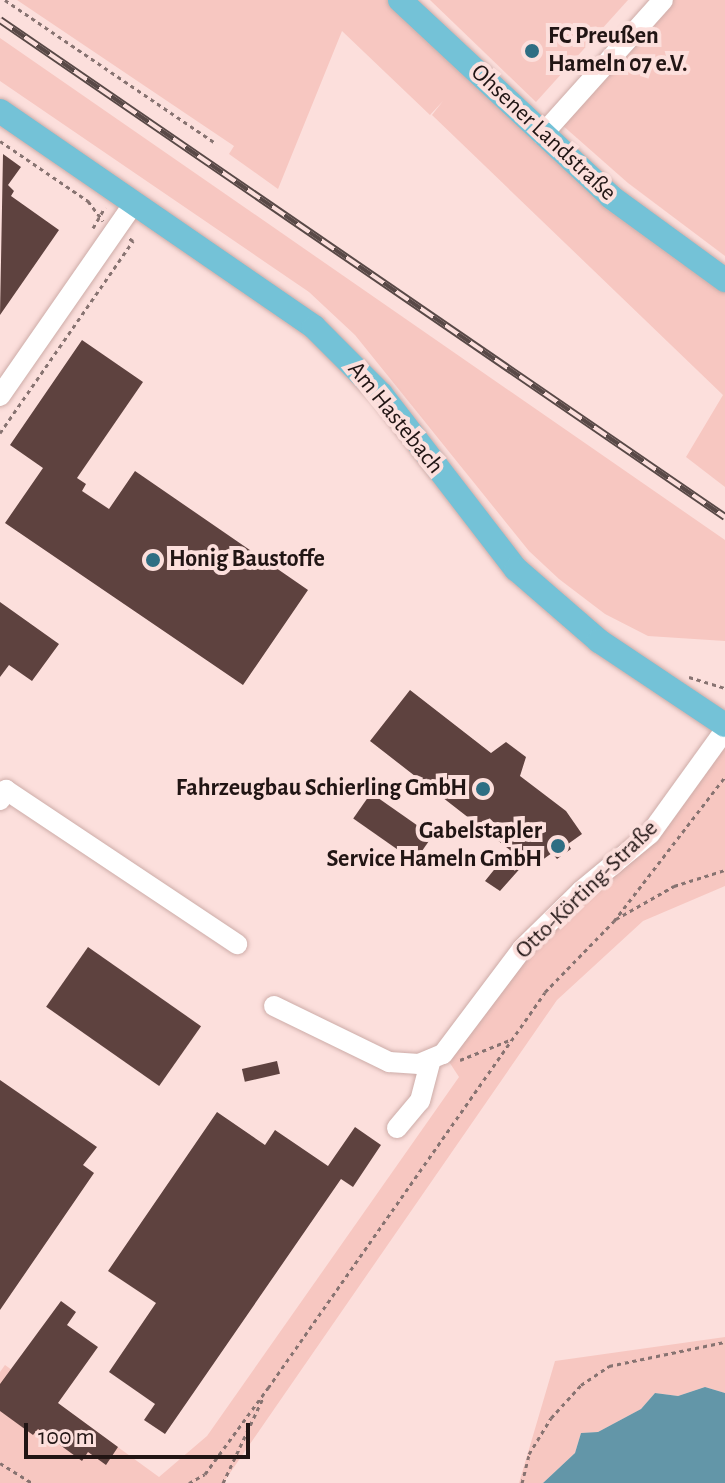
<!DOCTYPE html>
<html>
<head>
<meta charset="utf-8">
<style>
  body { margin:0 }
  #map { position:relative; width:725px; height:1483px; overflow:hidden; background:#fcdfdc; font-family:"Alegreya Sans",sans-serif }
  div>[style] { position:absolute }
  .green>* { inset:0; background:#f7c7c1 }
  .water>* { inset:0; background:#6396a8 }
  .building>* { inset:0; background:#5e423f; transform-origin:0 0 }
  .path>* { height:3px; margin-top:-1.5px; transform-origin:0; background:repeating-linear-gradient(90deg,#877371 0 4px,transparent 0 8px) }
  .roads { filter:drop-shadow(0 0 2px #cdaca8) drop-shadow(0 0 2px #cdaca8) }
  .minor>* { height:20px; margin:-10px; padding:0 10px; transform-origin:10px; border-radius:10px; background:#fff }
  .major>* { height:24px; margin:-12px; padding:0 12px; transform-origin:12px; border-radius:12px; background:#74c2d7 }
  .rail>* { height:8px; margin-top:-4px; transform-origin:0; background:repeating-linear-gradient(90deg,#fcdfdc 0 15px,#594947 0 30px); box-sizing:border-box; border-block:2px solid #594947 }
  .dots>* { width:22px; height:22px; translate:-50% -50%; box-sizing:border-box; border:4px solid #fcdfdc; border-radius:50% }
  span { translate:-50% -50%; white-space:nowrap; text-align:center; line-height:1.15; -webkit-text-stroke:8px #fcdfdc; paint-order:stroke }
  .poi-label { font-size:24px; color:#211514; font-weight:700 }
  .left { translate:0 -50%; text-align:left }
  .right { translate:-100% -50%; text-align:right }
  .street-label { font-size:24px; color:#211514 }
  .scale { position:absolute; left:24px; top:1423px; width:226px; height:36px; box-sizing:border-box; border:4px solid #211514; border-top:0; padding-left:10px; font-size:24px; line-height:28px; white-space:nowrap; color:#211514; -webkit-text-stroke:6px #fcdfdc; paint-order:stroke }
</style>
</head>
<body>
<div id="map">
  <div class="green">
    <div style="clip-path:polygon(17px 0,400px 0,725px 281px,725px 487px,686px 457px,723px 395px,432px 115px,443px 101px,430px 115px,342px 31px,278px 189px,229px 154px,234px 146px)"></div>
    <div style="clip-path:polygon(430px 0,628px 0,536px 102px)"></div>
    <div style="clip-path:polygon(671px 0,725px 0,725px 256px,628px 183px,561px 124px)"></div>
    <div style="clip-path:polygon(0 38px,725px 540px,725px 641px,648px 636px,605px 614px,559px 579px,529px 551px,355px 335px,309px 292px,0 81px)"></div>
    <div style="clip-path:polygon(725px 733px,725px 886px,643px 921px,557px 1000px,223px 1483px,0 1483px,0 1372px,5px 1365px,159px 1477px,207px 1436px,459px 1077px,444px 1054px,523px 949px,651px 835px)"></div>
    <div style="clip-path:polygon(725px 1337px,725px 1393px,705px 1387px,678px 1396px,655px 1393px,641px 1409px,598px 1432px,581px 1433px,575px 1453px,543px 1483px,519px 1483px,555px 1361px)"></div>
  </div>
  <div class="water">
    <div style="clip-path:polygon(705px 1387px,725px 1393px,725px 1483px,543px 1483px,575px 1453px,581px 1433px,598px 1432px,641px 1409px,655px 1393px,678px 1396px)"></div>
  </div>
  <div class="building">
    <div style="clip-path:polygon(3px 154px,21px 167px,8px 185px,14px 191px,11px 196px,59px 230px,0 315px)"></div>
    <div style="clip-path:polygon(82px 340px,143px 382px,77px 478px,86px 484px,82px 491px,109px 509px,135px 471px,308px 590px,243px 685px,5px 523px,43px 468px,10px 445px)"></div>
    <div style="clip-path:polygon(0 602px,59px 644px,32px 681px,9px 665px,0 677px)"></div>
    <div style="clip-path:polygon(410px 690px,491px 753px,506px 742px,526px 757px,520px 776px,566px 811px,582px 834px,568px 844px,571px 849px,557px 859px,552px 853px,538px 863px,532px 855px,500px 891px,485px 881px,510px 850px,370px 741px)"></div>
    <div style="left:371px;top:793px;width:75px;height:31px;rotate:35deg"></div>
    <div style="left:88px;top:947px;width:138px;height:73px;rotate:35deg"></div>
    <div style="left:277px;top:1061px;width:13px;height:36px;rotate:77deg"></div>
    <div style="clip-path:polygon(0 1080px,97px 1147px,83px 1165px,94px 1173px,0 1310px)"></div>
    <div style="clip-path:polygon(217px 1112px,265px 1145px,275px 1130px,328px 1166px,355px 1127px,381px 1145px,353px 1187px,341px 1179px,165px 1434px,144px 1420px,155px 1404px,109px 1372px,156px 1303px,108px 1271px)"></div>
    <div style="clip-path:polygon(61px 1301px,76px 1312px,67px 1325px,98px 1347px,58px 1403px,118px 1447px,106px 1465px,88px 1452px,82px 1461px,38px 1429px,33px 1435px,0 1411px,0 1384px)"></div>
  </div>
  <div class="path">
    <div style="left:5px;top:0;width:253px;rotate:34.2deg"></div>
    <div style="left:0;top:141px;width:107px;rotate:34.3deg"></div>
    <div style="left:88px;top:201px;width:25px;rotate:53deg"></div>
    <div style="left:93px;top:228px;width:24px;rotate:-60deg"></div>
    <div style="left:0;top:433px;width:234px;rotate:-55.3deg"></div>
    <div style="left:133px;top:241px;width:5px;rotate:-143deg"></div>
    <div style="left:689px;top:677px;width:38px;rotate:17deg"></div>
    <div style="left:616px;top:919px;width:67px;rotate:-29.6deg"></div>
    <div style="left:674px;top:886px;width:53px;rotate:-17.4deg"></div>
    <div style="left:460px;top:1060px;width:56px;rotate:-22deg"></div>
    <div style="left:0;top:1463px;width:38px;rotate:32deg"></div>
    <div style="left:189px;top:1483px;width:18px;rotate:-29deg"></div>
    <div style="left:205px;top:1474px;width:107px;rotate:-53.8deg"></div>
    <div style="left:268px;top:1388px;width:483px;rotate:-55deg"></div>
    <div style="left:545px;top:992px;width:99px;rotate:-45.8deg"></div>
    <div style="left:614px;top:921px;width:182px;rotate:-52.4deg"></div>
    <div style="left:223px;top:1483px;width:96px;rotate:-64.8deg"></div>
    <div style="left:522px;top:1483px;width:30px;rotate:-76deg"></div>
    <div style="left:529px;top:1454px;width:42px;rotate:-58.6deg"></div>
    <div style="left:551px;top:1418px;width:45px;rotate:-47.7deg"></div>
    <div style="left:581px;top:1385px;width:34px;rotate:-34deg"></div>
    <div style="left:609px;top:1366px;width:118px;rotate:-11.7deg"></div>
  </div>
  <div class="roads">
    <div class="minor">
      <div style="left:542px;top:135px;width:181px;rotate:-48.1deg"></div>
      <div style="left:0;top:396px;width:235px;rotate:-55.2deg"></div>
      <div style="left:0;top:800px;width:12px;rotate:-59deg"></div>
      <div style="left:6px;top:790px;width:278px;rotate:33.7deg"></div>
      <div style="left:274px;top:1006px;width:128px;rotate:26deg"></div>
      <div style="left:389px;top:1062px;width:30px;rotate:4deg"></div>
      <div style="left:419px;top:1064px;width:26px;rotate:-23deg"></div>
      <div style="left:443px;top:1054px;width:131px;rotate:-53deg"></div>
      <div style="left:522px;top:949px;width:83px;rotate:-44.5deg"></div>
      <div style="left:581px;top:891px;width:89px;rotate:-39.6deg"></div>
      <div style="left:650px;top:834px;width:128px;rotate:-54.2deg"></div>
      <div style="left:397px;top:1128px;width:35px;rotate:-50deg"></div>
      <div style="left:420px;top:1101px;width:43px;rotate:-75.3deg"></div>
    </div>
    <div class="major">
      <div style="left:400px;top:0;width:289px;rotate:43deg"></div>
      <div style="left:611px;top:197px;width:141px;rotate:36.1deg"></div>
      <div style="left:0;top:111px;width:381px;rotate:34.5deg"></div>
      <div style="left:314px;top:327px;width:95px;rotate:45deg"></div>
      <div style="left:381px;top:394px;width:221px;rotate:52.4deg"></div>
      <div style="left:516px;top:569px;width:110px;rotate:40.9deg"></div>
      <div style="left:599px;top:641px;width:151px;rotate:33.7deg"></div>
    </div>
  </div>
  <div class="rail">
    <div style="left:0;top:20px;width:879px;rotate:34.43deg"></div>
  </div>
  <div class="dots">
    <div style="left:532px;top:51px;background:#2f6e83"></div>
    <div style="left:153px;top:560px;background:#2f6e83"></div>
    <div style="left:483px;top:789px;background:#2f6e83"></div>
    <div style="left:558px;top:846px;background:#2f6e83"></div>
  </div>
  <div class="poi-label">
    <span class="left" style="left:548px;top:51px">FC Preußen<br>Hameln 07 e.V.</span>
    <span class="left" style="left:169px;top:560px">Honig Baustoffe</span>
    <span class="right" style="left:467px;top:789px">Fahrzeugbau Schierling GmbH</span>
    <span class="right" style="left:542px;top:846px">Gabelstapler<br>Service Hameln GmbH</span>
  </div>
  <div class="street-label">
    <span style="left:543px;top:133px;rotate:43deg">Ohsener Landstraße</span>
    <span style="left:395px;top:418px;rotate:51deg">Am Hastebach</span>
    <span style="left:587px;top:890px;rotate:-44deg">Otto-Körting-Straße</span>
  </div>
  <div class="scale">100 m</div>
</div>
</body>
</html>
